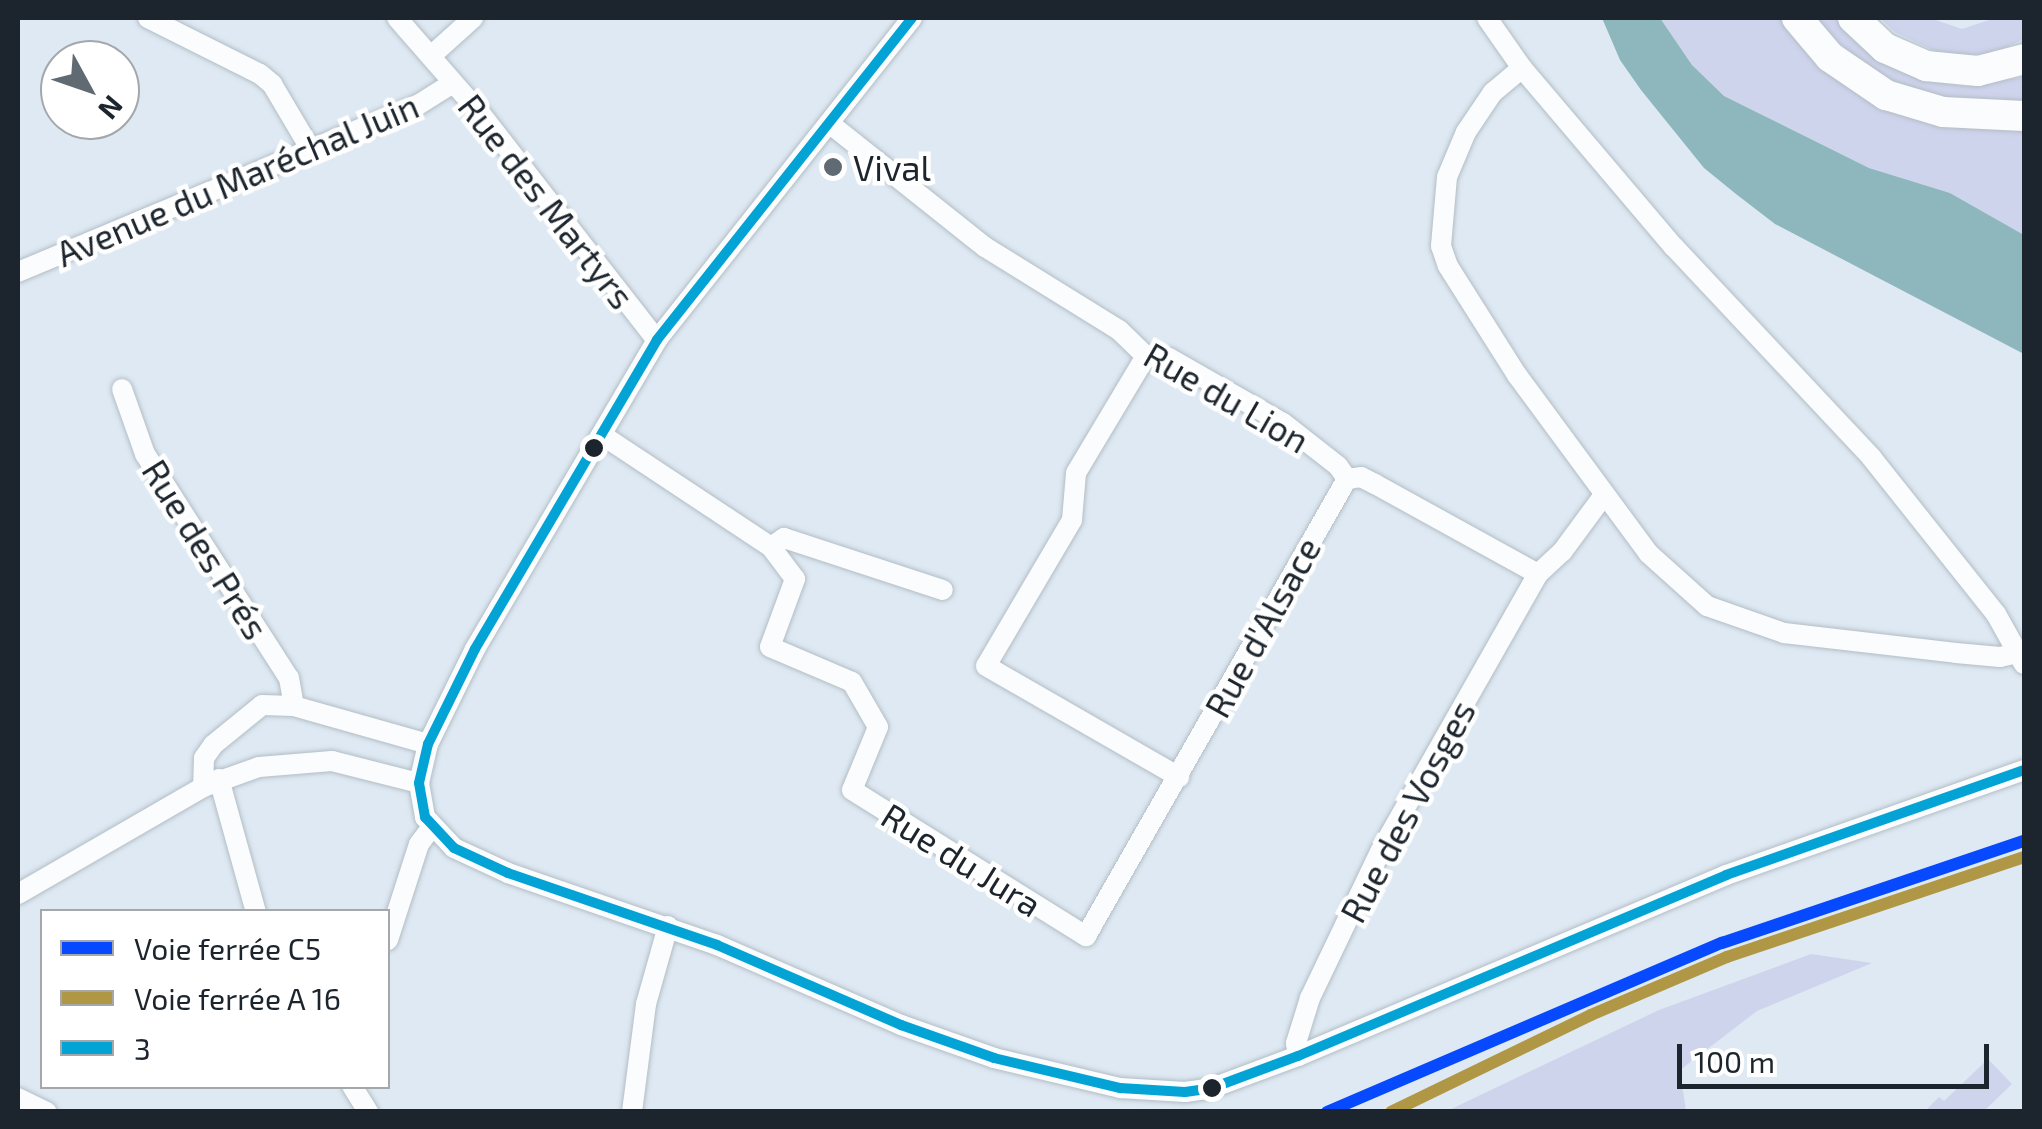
<!DOCTYPE html>
<html>
<head>
<meta charset="utf-8">
<style>
  body { margin:0 }
  #map { position:relative; width:2042px; height:1129px; overflow:hidden; background:#dee9f3; font-family:"Exo 2",sans-serif }
  div>[style] { position:absolute }
  .green>* { inset:0; background:#cfd4ed }
  .water>* { inset:0; background:#8eb7bd }
  .roads { filter:drop-shadow(0 0 2px #b3bdc5) drop-shadow(0 0 2px #b3bdc5) }
  .minor>* { height:20px; margin:-10px; padding:0 10px; transform-origin:10px; border-radius:10px; background:#fafcfd }
  .highway>* { height:30px; margin:-15px; padding:0 15px; transform-origin:15px; border-radius:15px; background:#fafcfd }
  .bus-1>* { height:10px; margin:-5px; padding:0 5px; transform-origin:5px; border-radius:5px; background:#03a3d6 }
  .rail-1>* { height:12px; margin:-6px; padding:0 6px; transform-origin:6px; border-radius:6px; background:#0749ff }
  .rail-2>* { height:12px; margin:-6px; padding:0 6px; transform-origin:6px; border-radius:6px; background:#af9745 }
  .dots>* { width:28px; height:28px; translate:-50% -50%; box-sizing:border-box; border:5px solid #fff; border-radius:50% }
  span { translate:-50% -50%; white-space:nowrap; text-align:center; line-height:1.15; -webkit-text-stroke:9px #fff; paint-order:stroke }
  .poi-label { font-size:35px; color:#1c252d }
  .left { translate:0 -50%; text-align:left }
  .street-label { font-size:35px; color:#1c252d }
  .frame { position:absolute; inset:0; border:20px solid #1c252d; pointer-events:none }
  .legend { position:absolute; left:40px; top:909px; width:350px; height:180px; box-sizing:border-box; background:#fff; border:2px solid #a4a8ab; margin:0; padding:12px 18px; list-style:none; font-size:30px; color:#1c252d }
  .legend li { display:flex; align-items:center; gap:20px; height:50px }
  .legend b { width:50px; border:2px solid #a4a8ab }
  .north { position:absolute; left:40px; top:40px; width:100px; height:100px; box-sizing:border-box; background:#fff; border:2px solid #a4a8ab; border-radius:50%; rotate:130deg; font-size:28px; font-weight:700; line-height:40px; text-align:center; color:#1c252d }
  .north::after { content:''; display:block; margin:auto; width:35px; height:45px; background:#606a72; clip-path:polygon(50% 0,100% 100%,50% 72%,0 100%) }
  .scale { position:absolute; left:1677px; top:1044px; width:312px; height:45px; box-sizing:border-box; border:5px solid #1c252d; border-top:0; padding-left:12px; font-size:30px; line-height:35px; white-space:nowrap; color:#1c252d; -webkit-text-stroke:8px #fff; paint-order:stroke }
</style>
</head>
<body>
<div id="map">
  <div class="green">
    <div style="clip-path:polygon(1660px 18px,1780px 18px,1821px 68px,2024px 129px,2024px 235px,1950px 193px,1869px 168px,1724px 96px,1692px 65px)"></div>
    <div style="clip-path:polygon(1814px 18px,1840px 18px,1933px 82px,1966px 86px,2024px 77px,2024px 103px,1947px 100px,1889px 81px,1859px 62px)"></div>
    <div style="clip-path:polygon(1880px 18px,1930px 18px,1962px 29px,1995px 18px,2024px 18px,2024px 39px,1991px 55px,1941px 54px,1895px 32px)"></div>
    <div style="clip-path:polygon(1811px 954px,1872px 963px,1757px 1011px,1680px 1070px,1686px 1111px,1447px 1111px,1659px 1010px)"></div>
    <div style="clip-path:polygon(1988px 1059px,2012px 1084px,1984px 1111px,1925px 1111px,1939px 1097px,1944px 1101px)"></div>
  </div>
  <div class="water">
    <div style="clip-path:polygon(1602px 18px,1660px 18px,1692px 65px,1724px 96px,1869px 168px,1950px 193px,2024px 235px,2024px 354px,1775px 224px,1736px 194px,1704px 168px,1641px 90px,1620px 60px)"></div>
  </div>
  <div class="roads">
    <div class="minor">
      <div style="left:148px;top:18px;width:125px;rotate:26.6deg"></div>
      <div style="left:260px;top:74px;width:16px;rotate:40deg"></div>
      <div style="left:272px;top:84px;width:77px;rotate:59.4deg"></div>
      <div style="left:397px;top:18px;width:126px;rotate:48.9deg"></div>
      <div style="left:480px;top:113px;width:288px;rotate:52.1deg"></div>
      <div style="left:912px;top:18px;width:411px;rotate:128.4deg"></div>
      <div style="left:657px;top:340px;width:359px;rotate:120.5deg"></div>
      <div style="left:475px;top:649px;width:106px;rotate:116.3deg"></div>
      <div style="left:428px;top:744px;width:40px;rotate:103deg"></div>
      <div style="left:419px;top:783px;width:35px;rotate:80deg"></div>
      <div style="left:425px;top:817px;width:42px;rotate:46.9deg"></div>
      <div style="left:454px;top:848px;width:60px;rotate:24.8deg"></div>
      <div style="left:508px;top:873px;width:221px;rotate:19deg"></div>
      <div style="left:717px;top:945px;width:201px;rotate:23.5deg"></div>
      <div style="left:901px;top:1025px;width:99px;rotate:19.5deg"></div>
      <div style="left:994px;top:1058px;width:130px;rotate:13.4deg"></div>
      <div style="left:1120px;top:1088px;width:65px;rotate:3.5deg"></div>
      <div style="left:1185px;top:1092px;width:27px;rotate:-8deg"></div>
      <div style="left:1212px;top:1088px;width:92px;rotate:-20.4deg"></div>
      <div style="left:1298px;top:1056px;width:465px;rotate:-22.9deg"></div>
      <div style="left:1726px;top:875px;width:316px;rotate:-19.4deg"></div>
      <div style="left:1487px;top:18px;width:61px;rotate:55deg"></div>
      <div style="left:1522px;top:68px;width:235px;rotate:49.7deg"></div>
      <div style="left:1674px;top:247px;width:288px;rotate:46.8deg"></div>
      <div style="left:1871px;top:457px;width:201px;rotate:51.5deg"></div>
      <div style="left:1996px;top:614px;width:57px;rotate:60.8deg"></div>
      <div style="left:431px;top:56px;width:57px;rotate:-42.1deg"></div>
      <div style="left:1522px;top:68px;width:38px;rotate:140deg"></div>
      <div style="left:1493px;top:92px;width:48px;rotate:124deg"></div>
      <div style="left:1466px;top:132px;width:49px;rotate:112.9deg"></div>
      <div style="left:1447px;top:177px;width:69px;rotate:95deg"></div>
      <div style="left:1441px;top:246px;width:21px;rotate:71deg"></div>
      <div style="left:1448px;top:266px;width:129px;rotate:57.7deg"></div>
      <div style="left:1517px;top:375px;width:221px;rotate:53.6deg"></div>
      <div style="left:1648px;top:553px;width:79px;rotate:41.9deg"></div>
      <div style="left:1707px;top:606px;width:82px;rotate:19.3deg"></div>
      <div style="left:1784px;top:633px;width:173px;rotate:6.6deg"></div>
      <div style="left:1956px;top:653px;width:44px;rotate:5.2deg"></div>
      <div style="left:2000px;top:657px;width:18px;rotate:-13deg"></div>
      <div style="left:829px;top:123px;width:199px;rotate:38.5deg"></div>
      <div style="left:985px;top:247px;width:158px;rotate:31.8deg"></div>
      <div style="left:1119px;top:330px;width:37px;rotate:44deg"></div>
      <div style="left:1146px;top:356px;width:23px;rotate:5deg"></div>
      <div style="left:1169px;top:358px;width:131px;rotate:29.7deg"></div>
      <div style="left:1283px;top:423px;width:70px;rotate:38deg"></div>
      <div style="left:1338px;top:466px;width:16px;rotate:55deg"></div>
      <div style="left:18px;top:272px;width:433px;rotate:-22.7deg"></div>
      <div style="left:418px;top:105px;width:41px;rotate:-32.2deg"></div>
      <div style="left:1146px;top:356px;width:136px;rotate:120.9deg"></div>
      <div style="left:1076px;top:473px;width:47px;rotate:94.9deg"></div>
      <div style="left:1072px;top:520px;width:169px;rotate:120.5deg"></div>
      <div style="left:986px;top:666px;width:223px;rotate:29.9deg"></div>
      <div style="left:122px;top:389px;width:69px;rotate:70.5deg"></div>
      <div style="left:145px;top:454px;width:266px;rotate:57.3deg"></div>
      <div style="left:289px;top:678px;width:28px;rotate:80deg"></div>
      <div style="left:602px;top:435px;width:203px;rotate:33.5deg"></div>
      <div style="left:771px;top:547px;width:16px;rotate:-35deg"></div>
      <div style="left:784px;top:538px;width:167px;rotate:18.1deg"></div>
      <div style="left:1347px;top:479px;width:14px;rotate:-8deg"></div>
      <div style="left:1361px;top:477px;width:16px;rotate:27deg"></div>
      <div style="left:1375px;top:484px;width:186px;rotate:28.9deg"></div>
      <div style="left:771px;top:547px;width:40px;rotate:53deg"></div>
      <div style="left:795px;top:579px;width:72px;rotate:110.2deg"></div>
      <div style="left:770px;top:647px;width:89px;rotate:23.1deg"></div>
      <div style="left:852px;top:682px;width:52px;rotate:60deg"></div>
      <div style="left:878px;top:727px;width:68px;rotate:112.4deg"></div>
      <div style="left:852px;top:790px;width:276px;rotate:32deg"></div>
      <div style="left:1086px;top:936px;width:526px;rotate:-60.27deg"></div>
      <div style="left:219px;top:779px;width:138px;rotate:74.5deg"></div>
      <div style="left:203px;top:787px;width:29px;rotate:-88deg"></div>
      <div style="left:204px;top:758px;width:16px;rotate:-55deg"></div>
      <div style="left:213px;top:745px;width:63px;rotate:-39.2deg"></div>
      <div style="left:262px;top:705px;width:32px;rotate:2deg"></div>
      <div style="left:294px;top:706px;width:139px;rotate:15.8deg"></div>
      <div style="left:18px;top:894px;width:214px;rotate:-30deg"></div>
      <div style="left:203px;top:787px;width:59px;rotate:-19.7deg"></div>
      <div style="left:259px;top:767px;width:73px;rotate:-4.7deg"></div>
      <div style="left:332px;top:761px;width:90px;rotate:14.2deg"></div>
      <div style="left:388px;top:940px;width:101px;rotate:-72.1deg"></div>
      <div style="left:419px;top:844px;width:21px;rotate:-53deg"></div>
      <div style="left:1298px;top:1056px;width:13px;rotate:-99deg"></div>
      <div style="left:1296px;top:1043px;width:47px;rotate:-72.7deg"></div>
      <div style="left:1310px;top:998px;width:162px;rotate:-64.4deg"></div>
      <div style="left:1380px;top:852px;width:320px;rotate:-60.4deg"></div>
      <div style="left:1538px;top:574px;width:33px;rotate:-43deg"></div>
      <div style="left:1562px;top:552px;width:71px;rotate:-53.6deg"></div>
      <div style="left:352px;top:1086px;width:31px;rotate:58deg"></div>
      <div style="left:18px;top:1098px;width:32px;rotate:26deg"></div>
      <div style="left:632px;top:1112px;width:109px;rotate:-82.6deg"></div>
      <div style="left:646px;top:1004px;width:81px;rotate:-74.2deg"></div>
    </div>
    <div class="highway">
      <div style="left:1797px;top:18px;width:51px;rotate:49.8deg"></div>
      <div style="left:1830px;top:57px;width:68px;rotate:34.2deg"></div>
      <div style="left:1886px;top:95px;width:59px;rotate:16.6deg"></div>
      <div style="left:1943px;top:112px;width:81px;rotate:2.8deg"></div>
      <div style="left:1853px;top:18px;width:44px;rotate:43.2deg"></div>
      <div style="left:1885px;top:48px;width:45px;rotate:23.7deg"></div>
      <div style="left:1926px;top:66px;width:52px;rotate:5.5deg"></div>
      <div style="left:1978px;top:71px;width:48px;rotate:-14.6deg"></div>
    </div>
  </div>
  <div class="bus-1">
    <div style="left:912px;top:18px;width:411px;rotate:128.4deg"></div>
    <div style="left:657px;top:340px;width:359px;rotate:120.5deg"></div>
    <div style="left:475px;top:649px;width:106px;rotate:116.3deg"></div>
    <div style="left:428px;top:744px;width:40px;rotate:103deg"></div>
    <div style="left:419px;top:783px;width:35px;rotate:80deg"></div>
    <div style="left:425px;top:817px;width:42px;rotate:46.9deg"></div>
    <div style="left:454px;top:848px;width:60px;rotate:24.8deg"></div>
    <div style="left:508px;top:873px;width:221px;rotate:19deg"></div>
    <div style="left:717px;top:945px;width:201px;rotate:23.5deg"></div>
    <div style="left:901px;top:1025px;width:99px;rotate:19.5deg"></div>
    <div style="left:994px;top:1058px;width:130px;rotate:13.4deg"></div>
    <div style="left:1120px;top:1088px;width:65px;rotate:3.5deg"></div>
    <div style="left:1185px;top:1092px;width:27px;rotate:-8deg"></div>
    <div style="left:1212px;top:1088px;width:92px;rotate:-20.4deg"></div>
    <div style="left:1298px;top:1056px;width:465px;rotate:-22.9deg"></div>
    <div style="left:1726px;top:875px;width:316px;rotate:-19.4deg"></div>
  </div>
  <div class="rail-1">
    <div style="left:1327px;top:1112px;width:430px;rotate:-23.2deg"></div>
    <div style="left:1722px;top:943px;width:319px;rotate:-18.7deg"></div>
  </div>
  <div class="rail-2">
    <div style="left:1391px;top:1112px;width:222px;rotate:-25.9deg"></div>
    <div style="left:1591px;top:1015px;width:148px;rotate:-23.1deg"></div>
    <div style="left:1727px;top:957px;width:313px;rotate:-18.6deg"></div>
  </div>
  <div class="dots">
    <div style="left:833px;top:167px;background:#606a72"></div>
    <div style="left:594px;top:448px;background:#1c252d"></div>
    <div style="left:1212px;top:1088px;background:#1c252d"></div>
  </div>
  <div class="poi-label">
    <span class="left" style="left:853px;top:167px">Vival</span>
  </div>
  <div class="street-label">
    <span style="left:237px;top:179px;rotate:-23deg">Avenue du Maréchal Juin</span>
    <span style="left:547px;top:201px;rotate:52deg">Rue des Martyrs</span>
    <span style="left:1227px;top:397px;rotate:30deg">Rue du Lion</span>
    <span style="left:206px;top:549px;rotate:58deg">Rue des Prés</span>
    <span style="left:1262px;top:627px;rotate:-61deg">Rue d'Alsace</span>
    <span style="left:1407px;top:811px;rotate:-62deg">Rue des Vosges</span>
    <span style="left:962px;top:859px;rotate:32deg">Rue du Jura</span>
  </div>
  <div class="frame"></div>
  <ul class="legend">
  <li><b style="height:12px;background:#0749ff"></b>Voie ferrée C5</li>
  <li><b style="height:12px;background:#af9745"></b>Voie ferrée A 16</li>
  <li><b style="height:12px;background:#03a3d6"></b>3</li>
  </ul>
  <div class="north">N</div>
  <div class="scale">100 m</div>
</div>
</body>
</html>
